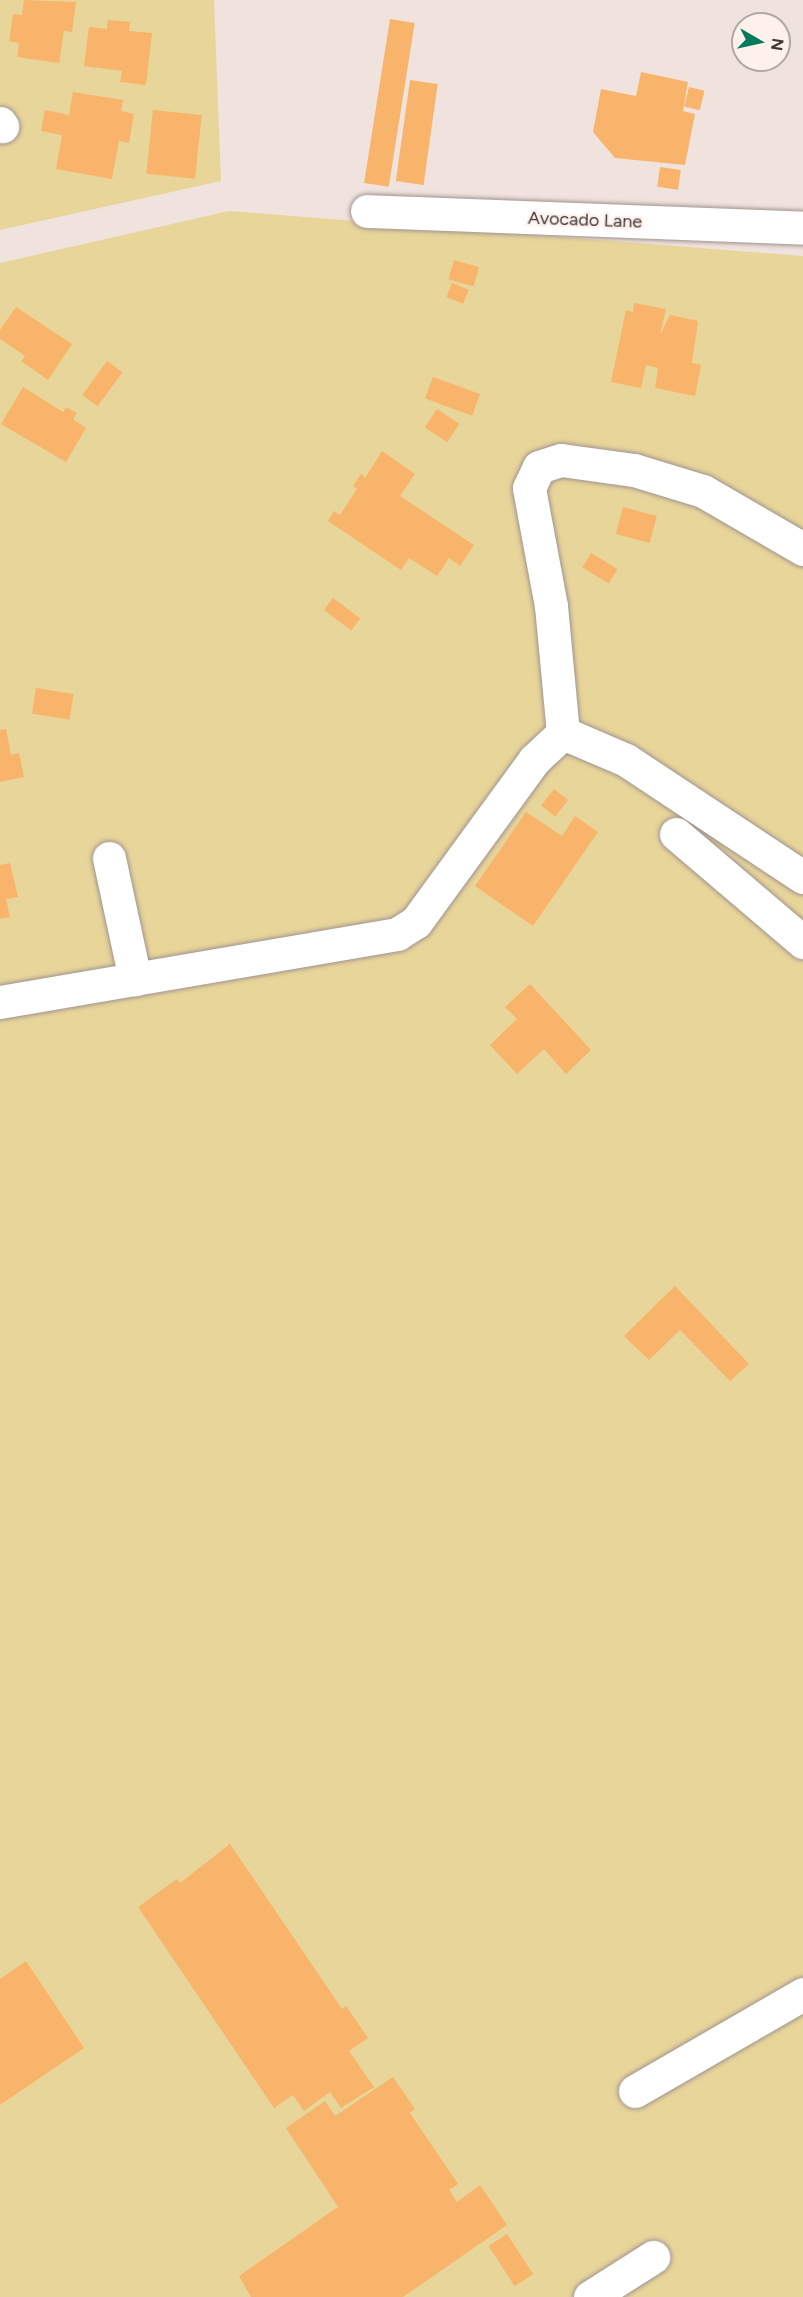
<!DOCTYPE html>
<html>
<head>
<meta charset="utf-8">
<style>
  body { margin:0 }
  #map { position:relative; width:803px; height:2297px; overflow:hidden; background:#f0e3dd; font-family:Figtree,sans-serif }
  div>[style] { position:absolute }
  .green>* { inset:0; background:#e8d59a }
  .building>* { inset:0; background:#f8b46a; transform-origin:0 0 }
  .roads { filter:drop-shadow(0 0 2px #a0948f) drop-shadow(0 0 2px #a0948f) }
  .minor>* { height:33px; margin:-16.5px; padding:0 16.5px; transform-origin:16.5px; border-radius:16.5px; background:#fff }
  span { translate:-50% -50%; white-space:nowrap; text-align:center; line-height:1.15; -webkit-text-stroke:4.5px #fef0eb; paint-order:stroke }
  .street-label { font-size:18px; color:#3e3937 }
  .north { position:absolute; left:731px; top:12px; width:60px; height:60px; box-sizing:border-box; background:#fef0eb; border:2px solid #b1a7a3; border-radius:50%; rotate:99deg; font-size:16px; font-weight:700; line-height:24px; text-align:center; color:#3e3937 }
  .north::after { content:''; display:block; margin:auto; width:21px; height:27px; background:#027c5a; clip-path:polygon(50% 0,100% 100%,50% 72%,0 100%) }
</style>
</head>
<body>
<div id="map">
  <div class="green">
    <div style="clip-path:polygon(0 0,214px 0,221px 181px,0 230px)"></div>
    <div style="clip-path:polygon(229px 211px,803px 256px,803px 2297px,0 2297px,0 263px)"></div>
  </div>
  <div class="building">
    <div style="clip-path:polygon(24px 0,76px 2px,72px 32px,64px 31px,59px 63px,17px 57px,19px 43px,9px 41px,13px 14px,22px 15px)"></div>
    <div style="left:390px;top:19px;width:25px;height:166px;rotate:9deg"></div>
    <div style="clip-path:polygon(108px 20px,130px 22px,129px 31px,152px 33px,146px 85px,120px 82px,122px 71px,84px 66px,89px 27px,107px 29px)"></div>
    <div style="clip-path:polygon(641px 72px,688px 82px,683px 111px,695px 114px,685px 165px,615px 158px,593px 132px,601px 89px,636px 96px)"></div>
    <div style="left:410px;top:80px;width:28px;height:102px;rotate:8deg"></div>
    <div style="left:689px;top:87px;width:16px;height:20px;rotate:14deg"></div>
    <div style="clip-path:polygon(73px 92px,123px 100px,121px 111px,134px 114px,129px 143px,119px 141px,112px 179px,56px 169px,62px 135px,41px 131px,45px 110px,69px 115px)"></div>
    <div style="left:153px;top:110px;width:49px;height:64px;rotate:6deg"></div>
    <div style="left:660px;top:167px;width:21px;height:20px;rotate:8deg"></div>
    <div style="left:454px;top:260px;width:26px;height:20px;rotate:16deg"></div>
    <div style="left:452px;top:283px;width:18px;height:15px;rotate:22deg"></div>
    <div style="clip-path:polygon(634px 303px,666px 309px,660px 335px,670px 315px,698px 321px,692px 363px,701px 365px,695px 396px,655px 388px,658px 368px,646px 365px,641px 388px,611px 382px,626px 310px,633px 312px)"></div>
    <div style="clip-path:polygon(16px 307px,72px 344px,48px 380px,21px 361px,25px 356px,0 339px,0 330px)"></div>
    <div style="left:107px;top:361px;width:19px;height:42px;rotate:36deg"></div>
    <div style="left:433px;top:377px;width:50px;height:23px;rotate:20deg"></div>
    <div style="clip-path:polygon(23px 387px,63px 412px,66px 407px,77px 413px,73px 419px,86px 428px,66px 462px,1px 424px)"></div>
    <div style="left:437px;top:409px;width:27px;height:22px;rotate:34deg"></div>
    <div style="clip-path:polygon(382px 451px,415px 474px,400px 496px,474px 545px,460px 566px,449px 558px,437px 576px,409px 558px,401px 570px,328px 521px,334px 511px,340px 515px,357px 489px,353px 486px,361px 474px,365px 478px)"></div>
    <div style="left:623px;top:507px;width:35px;height:28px;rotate:15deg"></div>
    <div style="left:591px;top:553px;width:31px;height:17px;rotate:31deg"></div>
    <div style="left:333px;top:598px;width:34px;height:15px;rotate:37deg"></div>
    <div style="left:36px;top:688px;width:38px;height:26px;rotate:9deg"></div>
    <div style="clip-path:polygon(6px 729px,11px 755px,19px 753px,24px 777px,0 782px,0 730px)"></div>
    <div style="left:554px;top:789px;width:18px;height:21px;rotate:38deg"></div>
    <div style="clip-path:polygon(526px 812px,562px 836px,575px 816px,598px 832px,533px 926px,475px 886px)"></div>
    <div style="clip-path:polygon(10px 863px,18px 897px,6px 899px,10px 917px,0 919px,0 865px)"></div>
    <div style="clip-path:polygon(530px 984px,591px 1050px,566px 1074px,544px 1049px,517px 1074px,490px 1045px,517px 1019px,505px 1007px)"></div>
    <div style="clip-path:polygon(675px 1286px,749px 1364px,730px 1381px,680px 1330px,649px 1360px,624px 1336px)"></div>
    <div style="clip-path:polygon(230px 1844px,342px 2009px,346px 2006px,368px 2038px,349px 2051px,374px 2087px,341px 2108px,330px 2092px,304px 2111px,293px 2095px,274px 2108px,138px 1907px,177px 1879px,180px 1883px)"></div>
    <div style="clip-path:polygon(26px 1961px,84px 2048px,0 2105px,0 1979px)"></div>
    <div style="clip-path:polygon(393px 2077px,415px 2109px,410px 2113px,458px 2184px,449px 2190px,457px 2202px,480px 2185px,507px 2225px,403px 2297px,251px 2297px,239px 2276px,338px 2207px,286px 2128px,325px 2101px,335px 2116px)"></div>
    <div style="left:507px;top:2234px;width:48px;height:22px;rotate:57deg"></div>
  </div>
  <div class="roads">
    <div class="minor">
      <div style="left:0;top:123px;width:4px;rotate:56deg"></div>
      <div style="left:367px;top:211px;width:436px;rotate:2.2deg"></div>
      <div style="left:563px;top:733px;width:128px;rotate:-95.4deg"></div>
      <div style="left:551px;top:606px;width:120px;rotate:-100.6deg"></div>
      <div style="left:529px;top:488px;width:23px;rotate:-65deg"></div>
      <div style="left:539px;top:467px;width:23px;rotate:-18deg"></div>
      <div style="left:561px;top:460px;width:74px;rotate:7.8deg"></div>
      <div style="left:634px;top:470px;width:72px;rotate:16.9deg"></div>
      <div style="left:703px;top:491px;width:116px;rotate:30.1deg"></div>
      <div style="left:676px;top:834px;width:167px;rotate:40.4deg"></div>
      <div style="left:109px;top:858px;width:124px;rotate:77.9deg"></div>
      <div style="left:0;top:1002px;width:403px;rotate:-9.7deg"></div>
      <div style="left:397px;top:934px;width:22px;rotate:-32deg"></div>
      <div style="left:416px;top:922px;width:200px;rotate:-53.9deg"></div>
      <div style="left:534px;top:760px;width:40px;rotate:-43deg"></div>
      <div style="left:563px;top:733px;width:69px;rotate:23.2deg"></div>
      <div style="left:626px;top:760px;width:212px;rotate:33.5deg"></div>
      <div style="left:635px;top:2091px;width:194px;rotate:-30deg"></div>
      <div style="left:590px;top:2297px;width:75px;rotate:-32.4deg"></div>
    </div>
  </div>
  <div class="street-label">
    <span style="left:585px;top:220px;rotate:2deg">Avocado Lane</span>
  </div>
  <div class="north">N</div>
</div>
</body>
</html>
